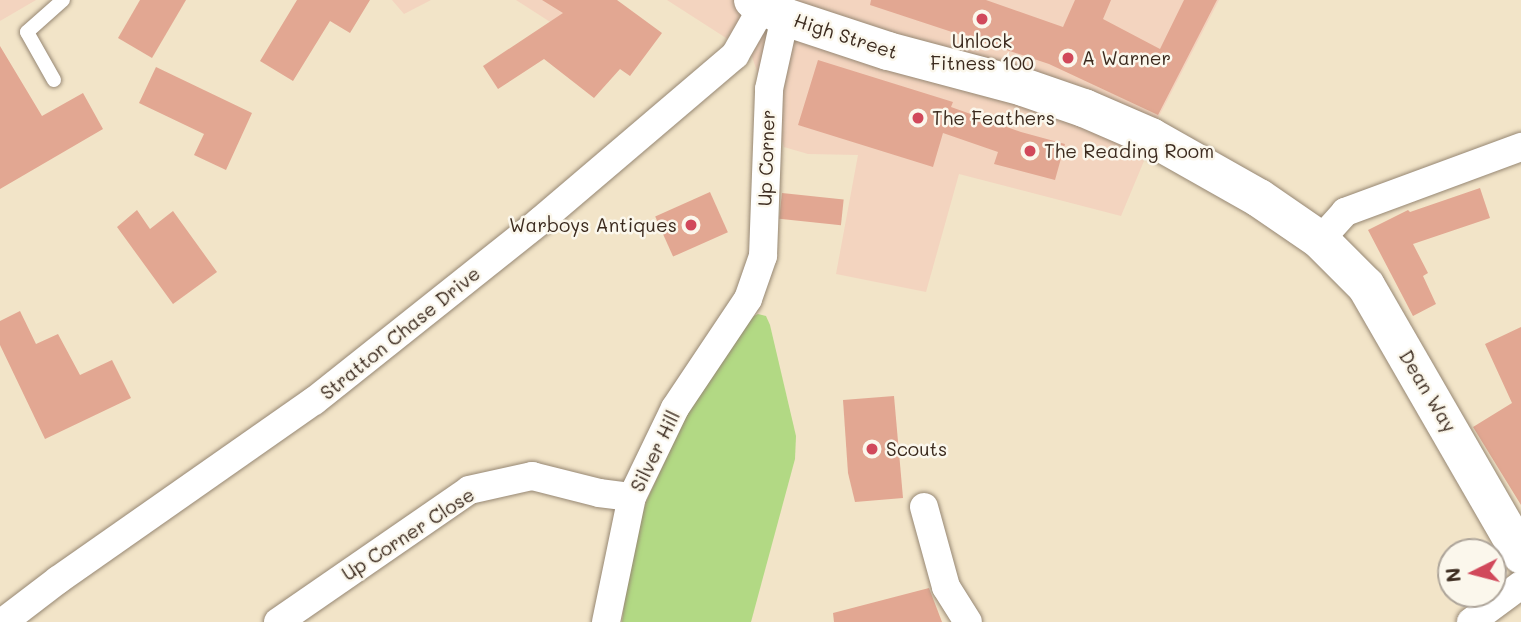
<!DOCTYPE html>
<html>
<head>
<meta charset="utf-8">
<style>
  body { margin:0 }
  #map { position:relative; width:1521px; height:622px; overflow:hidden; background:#f2e4c8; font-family:Mali,sans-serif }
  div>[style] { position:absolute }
  .built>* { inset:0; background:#f3d4bf }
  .green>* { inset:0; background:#b2d984 }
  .building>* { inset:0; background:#e2a792; transform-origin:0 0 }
  .roads { filter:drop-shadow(0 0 2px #968773) drop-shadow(0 0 2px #968773) }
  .lane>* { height:14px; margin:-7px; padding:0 7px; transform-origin:7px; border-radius:7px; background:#fff }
  .street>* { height:28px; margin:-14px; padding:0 14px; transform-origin:14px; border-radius:14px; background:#fff }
  .secondary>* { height:38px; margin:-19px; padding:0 19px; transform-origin:19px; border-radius:19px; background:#fff }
  .dots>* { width:19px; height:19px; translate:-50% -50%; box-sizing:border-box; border:4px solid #fbf7ec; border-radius:50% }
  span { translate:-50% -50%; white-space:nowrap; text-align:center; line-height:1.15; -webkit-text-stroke:5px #fbf7ec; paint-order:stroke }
  .street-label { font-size:19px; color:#3b2a1e }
  .poi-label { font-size:19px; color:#3b2a1e }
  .left { translate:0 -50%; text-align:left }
  .right { translate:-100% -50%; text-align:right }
  .north { position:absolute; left:1437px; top:538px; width:70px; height:70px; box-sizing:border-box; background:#fbf7ec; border:2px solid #aea59a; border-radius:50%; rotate:264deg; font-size:19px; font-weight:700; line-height:28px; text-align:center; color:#3b2a1e }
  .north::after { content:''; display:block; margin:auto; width:24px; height:32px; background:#d1495b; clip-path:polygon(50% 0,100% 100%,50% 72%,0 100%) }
</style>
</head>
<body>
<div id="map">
  <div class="built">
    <div style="clip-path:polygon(0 0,36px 0,0 21px)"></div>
    <div style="clip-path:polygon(392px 0,431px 0,404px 14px)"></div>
    <div style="clip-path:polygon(516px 0,591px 0,569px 34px)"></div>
    <div style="clip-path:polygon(667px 0,1219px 0,1138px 157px,1144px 161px,1121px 216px,959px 174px,926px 292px,836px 274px,858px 155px,808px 154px,784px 147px,751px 54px)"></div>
  </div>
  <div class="green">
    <div style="clip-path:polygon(758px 314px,766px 316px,770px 325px,796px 436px,795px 459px,751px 622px,622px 622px,630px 556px,646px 502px,686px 416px,748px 319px)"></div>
  </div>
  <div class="building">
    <div style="clip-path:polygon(140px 0,186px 0,152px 58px,118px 38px)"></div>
    <div style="clip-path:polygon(297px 0,370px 0,350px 33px,330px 21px,293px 81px,260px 61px)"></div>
    <div style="clip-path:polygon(542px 0,617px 0,662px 33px,630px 76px,620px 69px,594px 98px,544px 59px,498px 89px,483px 66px,563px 13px)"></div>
    <div style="clip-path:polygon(871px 0,986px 0,1063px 27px,1075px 0,1111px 0,1103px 19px,1160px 49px,1184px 0,1217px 0,1158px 115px,1049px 64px,870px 5px)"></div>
    <div style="clip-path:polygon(0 46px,42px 116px,83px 93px,103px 129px,0 189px)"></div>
    <div style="clip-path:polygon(818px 60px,953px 102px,951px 107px,1021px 132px,1065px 144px,1055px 180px,994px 164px,998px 152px,943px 133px,933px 167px,798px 125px)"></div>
    <div style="clip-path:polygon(156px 67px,252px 113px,226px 170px,194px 155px,204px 134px,139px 103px)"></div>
    <div style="clip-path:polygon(1480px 188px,1490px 218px,1413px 244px,1428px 273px,1423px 276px,1436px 304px,1413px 316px,1368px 230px,1408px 210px,1410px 212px)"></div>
    <div style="left:710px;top:192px;width:44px;height:60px;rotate:66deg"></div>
    <div style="left:782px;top:193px;width:62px;height:26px;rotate:6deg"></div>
    <div style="clip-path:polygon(137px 210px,150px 229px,173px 211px,217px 272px,173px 304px,117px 227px)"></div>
    <div style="clip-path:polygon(20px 311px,36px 344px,58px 334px,80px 375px,112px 360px,131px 398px,45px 439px,0 345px,0 321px)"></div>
    <div style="clip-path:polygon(1521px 327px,1521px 505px,1473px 427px,1512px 403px,1485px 344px)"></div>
    <div style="clip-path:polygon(894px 396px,903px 498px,855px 502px,848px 473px,843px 400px)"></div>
    <div style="clip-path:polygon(929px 588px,942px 622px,834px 622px,833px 613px)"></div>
  </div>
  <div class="roads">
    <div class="lane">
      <div style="left:54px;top:80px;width:55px;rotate:-119.4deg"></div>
      <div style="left:27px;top:32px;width:48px;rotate:-41.6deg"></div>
    </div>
    <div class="street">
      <div style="left:1320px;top:240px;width:38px;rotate:-48deg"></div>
      <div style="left:1345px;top:212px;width:188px;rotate:-20.3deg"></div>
      <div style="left:924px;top:507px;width:83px;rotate:74.6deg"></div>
      <div style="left:946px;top:587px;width:41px;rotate:57.8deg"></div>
      <div style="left:3px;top:622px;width:69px;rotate:-37.4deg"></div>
      <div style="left:58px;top:580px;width:312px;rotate:-35deg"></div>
      <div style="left:314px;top:401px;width:289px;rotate:-38.5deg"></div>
      <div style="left:540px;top:221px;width:256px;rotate:-40.4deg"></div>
      <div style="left:735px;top:55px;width:56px;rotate:-60.3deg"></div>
      <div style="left:278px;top:622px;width:232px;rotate:-34.6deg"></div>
      <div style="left:469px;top:490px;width:65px;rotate:-12.5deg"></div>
      <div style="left:532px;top:476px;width:69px;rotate:14.2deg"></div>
      <div style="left:599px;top:493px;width:33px;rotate:7deg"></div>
      <div style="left:606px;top:622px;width:128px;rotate:-78.3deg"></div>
      <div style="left:632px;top:497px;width:99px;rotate:-64.2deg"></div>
      <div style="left:675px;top:408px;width:131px;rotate:-56.2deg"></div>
      <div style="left:748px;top:299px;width:46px;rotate:-70.8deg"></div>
      <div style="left:763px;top:256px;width:167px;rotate:-87.9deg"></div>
      <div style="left:769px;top:89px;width:74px;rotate:-77.5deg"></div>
      <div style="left:1471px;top:622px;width:62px;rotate:-36.5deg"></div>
    </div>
    <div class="secondary">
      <div style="left:753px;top:0;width:36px;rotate:28deg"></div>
      <div style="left:785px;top:17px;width:108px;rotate:18.3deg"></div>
      <div style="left:888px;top:51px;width:140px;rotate:14.9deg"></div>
      <div style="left:1023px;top:87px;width:65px;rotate:19deg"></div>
      <div style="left:1084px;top:108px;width:73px;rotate:23.4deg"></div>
      <div style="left:1151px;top:137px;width:124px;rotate:29.5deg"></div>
      <div style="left:1259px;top:198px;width:74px;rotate:34.5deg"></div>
      <div style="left:1320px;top:240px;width:65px;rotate:45deg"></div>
      <div style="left:1366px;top:286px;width:310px;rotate:60deg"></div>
    </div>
  </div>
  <div class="dots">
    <div style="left:982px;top:19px;background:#d1495b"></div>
    <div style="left:1068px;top:58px;background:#d1495b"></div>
    <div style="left:918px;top:118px;background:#d1495b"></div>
    <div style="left:1030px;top:151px;background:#d1495b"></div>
    <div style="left:691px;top:225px;background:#d1495b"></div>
    <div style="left:872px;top:449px;background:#d1495b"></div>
  </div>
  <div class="street-label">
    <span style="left:846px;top:36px;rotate:18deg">High Street</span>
    <span style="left:766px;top:158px;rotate:-88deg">Up Corner</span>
    <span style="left:400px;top:333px;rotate:-39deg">Stratton Chase Drive</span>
    <span style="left:1428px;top:391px;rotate:59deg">Dean Way</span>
    <span style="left:655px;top:451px;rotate:-64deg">Silver Hill</span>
    <span style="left:408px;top:534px;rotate:-33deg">Up Corner Close</span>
  </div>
  <div class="poi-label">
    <span style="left:982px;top:52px">Unlock<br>Fitness 100</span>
    <span class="left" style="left:1082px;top:58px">A Warner</span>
    <span class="left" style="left:932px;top:118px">The Feathers</span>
    <span class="left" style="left:1044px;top:151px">The Reading Room</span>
    <span class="right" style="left:677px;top:225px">Warboys Antiques</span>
    <span class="left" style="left:886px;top:449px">Scouts</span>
  </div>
  <div class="north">N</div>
</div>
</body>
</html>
